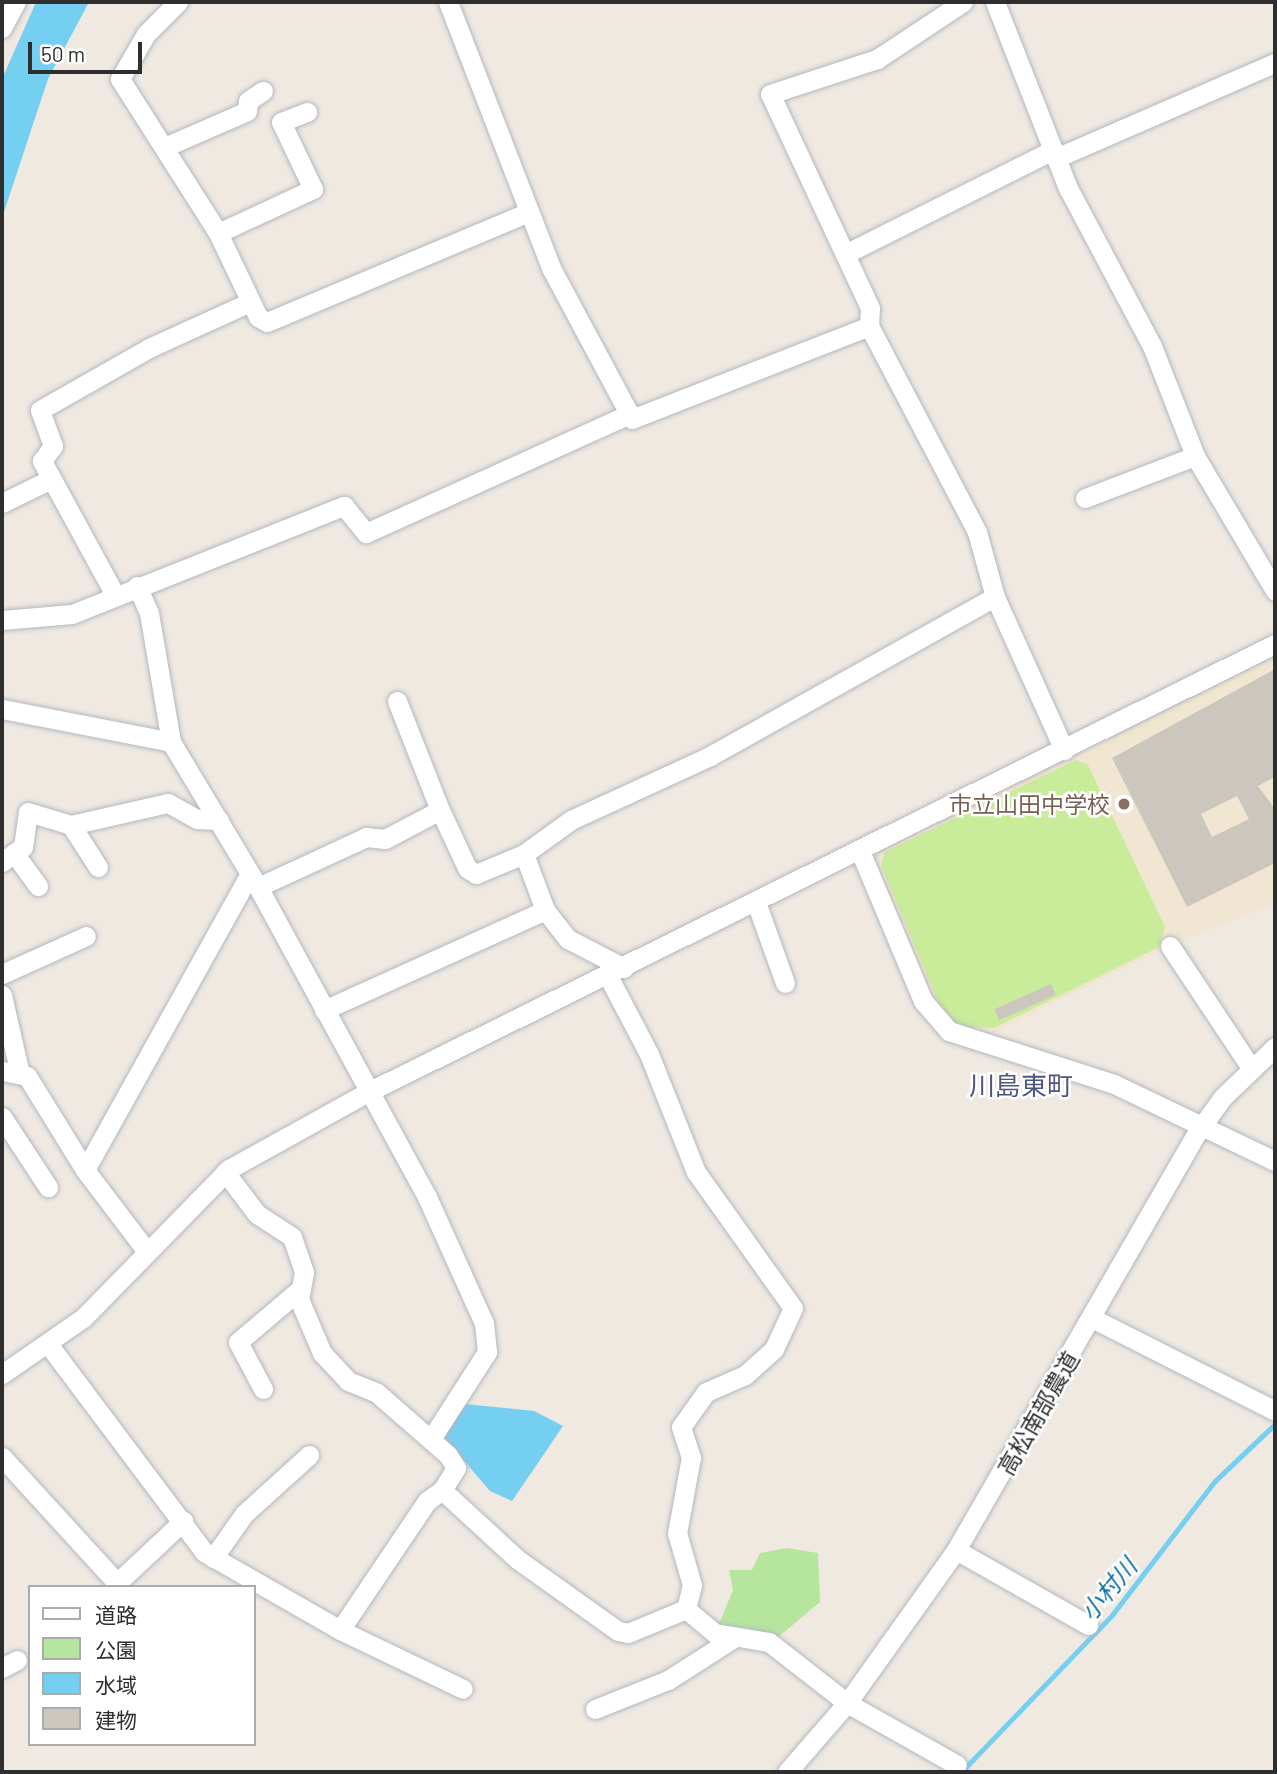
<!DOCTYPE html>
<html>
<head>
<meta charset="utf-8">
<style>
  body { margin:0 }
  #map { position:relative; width:1277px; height:1774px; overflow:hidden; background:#efe9e1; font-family:Barlow,"Noto Sans JP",sans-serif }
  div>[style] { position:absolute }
  .education>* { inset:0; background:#f0e6d1 }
  .green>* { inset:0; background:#b6e59e }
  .pitch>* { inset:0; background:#c9ec9a }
  .water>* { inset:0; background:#75cff0 }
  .stream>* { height:4.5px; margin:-2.25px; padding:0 2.25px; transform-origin:2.25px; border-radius:2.25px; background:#75cff0 }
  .building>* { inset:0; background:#cbc7bf; transform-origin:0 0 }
  .roads { filter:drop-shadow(0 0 2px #b4b7c1) drop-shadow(0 0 2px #b4b7c1) }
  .minor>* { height:19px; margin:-9.5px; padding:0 9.5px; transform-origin:9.5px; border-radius:9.5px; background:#fff }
  .dots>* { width:19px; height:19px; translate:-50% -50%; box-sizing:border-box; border:4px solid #fff; border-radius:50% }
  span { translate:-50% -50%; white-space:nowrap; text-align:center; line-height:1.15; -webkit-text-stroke:5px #fff; paint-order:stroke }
  .education-label { font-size:23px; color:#785e54 }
  .right { translate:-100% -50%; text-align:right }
  .street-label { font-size:23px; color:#2e2e2e }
  .water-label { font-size:24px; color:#0d6fa3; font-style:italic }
  .quarter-label { font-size:26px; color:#4d5680 }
  .frame { position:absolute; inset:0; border:4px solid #2e2e2e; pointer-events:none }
  .legend { position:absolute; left:28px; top:1585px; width:228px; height:161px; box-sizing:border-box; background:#fff; border:2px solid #ababab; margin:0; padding:9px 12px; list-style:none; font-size:21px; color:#2e2e2e }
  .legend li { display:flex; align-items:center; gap:14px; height:35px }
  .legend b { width:35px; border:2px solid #ababab }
  .scale { position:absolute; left:28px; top:42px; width:114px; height:32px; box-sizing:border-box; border:4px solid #2e2e2e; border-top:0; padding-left:9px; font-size:21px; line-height:24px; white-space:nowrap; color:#2e2e2e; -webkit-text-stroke:5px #fff; paint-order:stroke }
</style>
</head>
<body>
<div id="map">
  <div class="education">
    <div style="clip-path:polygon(1275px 649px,1275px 904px,1180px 941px,994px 1033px,974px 1036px,938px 1016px,873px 862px,875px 853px,1076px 752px,1098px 748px,1101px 739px)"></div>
  </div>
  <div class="green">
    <div style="clip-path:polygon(787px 1548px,818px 1553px,820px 1602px,776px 1639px,719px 1624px,733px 1590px,729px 1570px,752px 1570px,760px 1553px)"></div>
  </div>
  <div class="pitch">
    <div style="clip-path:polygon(1076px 760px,1088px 765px,1165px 927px,1159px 947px,994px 1028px,959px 1027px,942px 1011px,881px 865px,885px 852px)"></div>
  </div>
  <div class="water">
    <div style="clip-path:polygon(36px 2px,89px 2px,48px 79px,2px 218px,2px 79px)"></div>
    <div style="clip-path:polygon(465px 1404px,534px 1411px,563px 1426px,512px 1501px,490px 1491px,442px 1435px)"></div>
  </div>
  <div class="stream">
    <div style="left:964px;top:1769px;width:214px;rotate:-46.1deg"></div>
    <div style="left:1112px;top:1615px;width:169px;rotate:-52.5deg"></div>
    <div style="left:1215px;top:1481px;width:83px;rotate:-43.5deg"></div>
  </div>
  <div class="building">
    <div style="clip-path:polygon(evenodd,1275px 669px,1275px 777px,1258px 786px,1275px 809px,1275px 863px,1187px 907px,1112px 758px,1275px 669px,1237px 796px,1249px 819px,1212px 837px,1201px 814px,1237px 796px)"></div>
    <div style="left:1051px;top:984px;width:12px;height:62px;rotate:66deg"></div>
  </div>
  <div class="roads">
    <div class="minor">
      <div style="left:178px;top:2px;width:45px;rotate:135deg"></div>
      <div style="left:146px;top:34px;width:52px;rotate:120deg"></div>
      <div style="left:120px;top:79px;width:183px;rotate:57.5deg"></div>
      <div style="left:218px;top:233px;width:93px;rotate:64.5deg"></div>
      <div style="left:258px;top:317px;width:10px;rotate:29deg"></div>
      <div style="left:267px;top:322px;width:284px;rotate:-22.8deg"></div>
      <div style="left:448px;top:2px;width:285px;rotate:68.8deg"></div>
      <div style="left:551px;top:268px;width:171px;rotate:61.8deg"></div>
      <div style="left:632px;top:419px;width:255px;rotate:-21.4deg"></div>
      <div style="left:869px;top:326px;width:233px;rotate:62.3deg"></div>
      <div style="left:977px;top:532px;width:67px;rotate:74.5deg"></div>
      <div style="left:995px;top:597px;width:168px;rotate:65.7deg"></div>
      <div style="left:995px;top:2px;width:200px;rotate:68.6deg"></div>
      <div style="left:1068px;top:188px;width:179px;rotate:62deg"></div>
      <div style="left:1152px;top:346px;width:118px;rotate:68.6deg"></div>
      <div style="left:1195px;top:456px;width:157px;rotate:59.3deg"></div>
      <div style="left:2px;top:28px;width:30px;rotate:-62deg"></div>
      <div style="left:167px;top:146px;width:87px;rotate:-23.6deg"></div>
      <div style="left:247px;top:111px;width:10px;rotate:-84deg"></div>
      <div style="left:248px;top:101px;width:18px;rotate:-34deg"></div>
      <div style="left:1056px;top:158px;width:239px;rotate:-23.5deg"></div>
      <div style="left:218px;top:233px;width:105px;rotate:-24.9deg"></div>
      <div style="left:313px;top:189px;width:74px;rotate:-115.5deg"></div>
      <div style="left:281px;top:122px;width:28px;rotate:-21deg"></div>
      <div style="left:845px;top:254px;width:233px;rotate:-26.6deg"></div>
      <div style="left:869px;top:326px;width:18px;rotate:-87deg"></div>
      <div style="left:870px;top:308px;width:236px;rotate:-115deg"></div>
      <div style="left:770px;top:94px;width:113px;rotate:-18.1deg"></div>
      <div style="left:877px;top:59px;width:103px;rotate:-33.5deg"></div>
      <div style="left:1085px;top:498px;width:118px;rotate:-20.9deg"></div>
      <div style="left:2px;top:503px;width:55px;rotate:-26.1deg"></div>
      <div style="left:137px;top:586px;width:30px;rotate:66deg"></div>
      <div style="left:149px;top:613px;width:131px;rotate:80.3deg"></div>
      <div style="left:171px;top:742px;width:169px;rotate:59deg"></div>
      <div style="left:258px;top:887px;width:353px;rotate:61.4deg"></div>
      <div style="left:427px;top:1197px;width:138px;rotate:65.7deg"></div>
      <div style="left:484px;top:1323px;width:29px;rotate:84deg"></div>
      <div style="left:487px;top:1352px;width:103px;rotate:122.8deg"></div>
      <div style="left:115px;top:595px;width:153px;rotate:-118.6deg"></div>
      <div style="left:42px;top:461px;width:19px;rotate:-54deg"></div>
      <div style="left:53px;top:446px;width:38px;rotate:-110deg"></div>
      <div style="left:40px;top:410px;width:125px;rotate:-29.6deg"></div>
      <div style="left:149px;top:348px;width:111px;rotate:-24.5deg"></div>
      <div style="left:2px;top:620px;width:70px;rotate:-4.9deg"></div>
      <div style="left:72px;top:614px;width:293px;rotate:-21.7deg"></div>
      <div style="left:344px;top:506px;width:35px;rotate:51deg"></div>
      <div style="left:366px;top:533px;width:290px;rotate:-24.3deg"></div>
      <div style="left:397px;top:701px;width:117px;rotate:68.5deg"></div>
      <div style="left:440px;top:810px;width:64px;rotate:65deg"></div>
      <div style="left:467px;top:868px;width:11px;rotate:34deg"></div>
      <div style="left:476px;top:874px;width:52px;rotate:-22.6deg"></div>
      <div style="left:524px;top:854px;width:58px;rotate:-35.9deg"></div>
      <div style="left:571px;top:820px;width:153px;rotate:-24.7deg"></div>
      <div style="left:710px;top:756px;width:326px;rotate:-29.2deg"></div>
      <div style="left:2px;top:709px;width:172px;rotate:11deg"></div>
      <div style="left:71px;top:825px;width:50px;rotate:57.3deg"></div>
      <div style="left:860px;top:851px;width:163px;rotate:67.2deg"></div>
      <div style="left:923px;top:1001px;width:40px;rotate:49deg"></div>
      <div style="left:949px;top:1031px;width:173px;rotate:17.8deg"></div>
      <div style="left:1114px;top:1084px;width:178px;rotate:25.6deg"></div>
      <div style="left:14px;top:853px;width:41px;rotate:54deg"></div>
      <div style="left:524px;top:854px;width:60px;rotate:69.4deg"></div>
      <div style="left:545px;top:910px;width:37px;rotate:52deg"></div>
      <div style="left:568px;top:939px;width:63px;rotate:27.4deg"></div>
      <div style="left:2px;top:862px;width:26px;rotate:-36deg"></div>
      <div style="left:23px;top:847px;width:35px;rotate:-82deg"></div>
      <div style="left:28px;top:812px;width:45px;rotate:16.8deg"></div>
      <div style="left:71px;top:825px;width:99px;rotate:-12.8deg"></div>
      <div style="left:168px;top:803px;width:33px;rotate:29deg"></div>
      <div style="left:197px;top:819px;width:22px;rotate:3deg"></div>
      <div style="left:258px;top:887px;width:119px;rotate:-24.8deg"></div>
      <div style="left:366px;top:837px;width:19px;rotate:6deg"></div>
      <div style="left:385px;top:839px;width:62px;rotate:-27.8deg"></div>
      <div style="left:756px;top:902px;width:86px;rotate:70.3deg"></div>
      <div style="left:1170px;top:946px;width:146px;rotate:56.4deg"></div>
      <div style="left:2px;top:974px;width:92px;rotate:-24.3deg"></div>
      <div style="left:608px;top:976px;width:88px;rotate:62.3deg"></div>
      <div style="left:649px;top:1054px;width:127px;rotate:68.3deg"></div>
      <div style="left:696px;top:1172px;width:167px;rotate:54.5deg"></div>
      <div style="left:793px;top:1308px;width:45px;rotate:114.9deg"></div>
      <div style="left:774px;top:1349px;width:39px;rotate:138deg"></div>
      <div style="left:745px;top:1375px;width:43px;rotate:156.4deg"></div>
      <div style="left:706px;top:1392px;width:43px;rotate:125.5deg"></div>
      <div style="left:681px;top:1427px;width:32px;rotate:72deg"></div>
      <div style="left:691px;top:1457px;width:77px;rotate:100.4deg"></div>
      <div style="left:677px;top:1533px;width:54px;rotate:73.9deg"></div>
      <div style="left:692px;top:1585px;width:25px;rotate:104deg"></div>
      <div style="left:2px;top:995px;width:77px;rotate:77.2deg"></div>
      <div style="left:324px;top:1010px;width:243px;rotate:-24.3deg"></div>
      <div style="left:2px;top:1071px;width:25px;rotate:11deg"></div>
      <div style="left:27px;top:1076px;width:110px;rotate:58.3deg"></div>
      <div style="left:85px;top:1170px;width:99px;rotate:52.8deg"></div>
      <div style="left:2px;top:1117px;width:84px;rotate:56.7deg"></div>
      <div style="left:85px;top:1170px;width:339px;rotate:-60.9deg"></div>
      <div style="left:225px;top:1172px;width:53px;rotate:52.7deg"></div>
      <div style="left:257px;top:1214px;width:42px;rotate:33.3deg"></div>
      <div style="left:292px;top:1237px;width:37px;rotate:71deg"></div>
      <div style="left:304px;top:1272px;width:27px;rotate:100deg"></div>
      <div style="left:299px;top:1299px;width:59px;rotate:66.9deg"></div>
      <div style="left:322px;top:1353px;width:38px;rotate:47deg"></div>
      <div style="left:348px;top:1381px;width:31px;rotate:22deg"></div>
      <div style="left:377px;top:1393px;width:94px;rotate:41.1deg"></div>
      <div style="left:448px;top:1455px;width:15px;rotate:58deg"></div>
      <div style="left:456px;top:1468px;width:26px;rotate:122deg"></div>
      <div style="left:442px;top:1490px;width:102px;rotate:42.6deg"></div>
      <div style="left:517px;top:1559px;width:124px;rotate:35.5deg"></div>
      <div style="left:618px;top:1631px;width:10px;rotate:11deg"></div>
      <div style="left:628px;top:1633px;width:63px;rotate:-22.5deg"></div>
      <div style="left:686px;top:1609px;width:38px;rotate:40deg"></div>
      <div style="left:715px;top:1633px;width:55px;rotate:9.5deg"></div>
      <div style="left:769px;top:1642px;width:99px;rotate:38deg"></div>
      <div style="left:847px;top:1703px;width:126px;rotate:29.4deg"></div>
      <div style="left:1092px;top:1318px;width:205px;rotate:26.9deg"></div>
      <div style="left:48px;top:1344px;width:260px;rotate:53.1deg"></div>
      <div style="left:204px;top:1552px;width:157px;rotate:29.8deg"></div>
      <div style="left:340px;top:1630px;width:136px;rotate:25.6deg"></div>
      <div style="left:2px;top:1374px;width:98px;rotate:-34.7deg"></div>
      <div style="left:83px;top:1318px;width:209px;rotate:-45.6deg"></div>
      <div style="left:229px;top:1169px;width:159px;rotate:-29deg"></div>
      <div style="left:368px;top:1092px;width:1012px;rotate:-26.29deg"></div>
      <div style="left:263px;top:1389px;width:53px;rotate:-118deg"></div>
      <div style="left:238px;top:1342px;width:80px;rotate:-40.4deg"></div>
      <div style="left:2px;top:1457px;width:171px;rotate:47.6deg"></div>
      <div style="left:117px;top:1583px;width:91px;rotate:-43.2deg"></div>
      <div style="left:956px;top:1550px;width:152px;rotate:29.6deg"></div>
      <div style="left:213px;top:1558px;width:54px;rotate:-54.8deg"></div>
      <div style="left:244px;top:1514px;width:88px;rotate:-42.2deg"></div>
      <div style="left:340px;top:1630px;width:156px;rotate:-56deg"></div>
      <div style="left:427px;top:1501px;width:19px;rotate:-36deg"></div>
      <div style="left:2px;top:1668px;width:17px;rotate:-28deg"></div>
      <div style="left:595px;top:1709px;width:79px;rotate:-21.7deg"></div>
      <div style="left:668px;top:1680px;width:76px;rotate:-32.6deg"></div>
      <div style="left:787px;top:1772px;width:91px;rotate:-49deg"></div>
      <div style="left:847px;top:1703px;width:188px;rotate:-54.5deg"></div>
      <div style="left:956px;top:1550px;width:482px;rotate:-60deg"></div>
      <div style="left:1197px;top:1133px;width:44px;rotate:-54.2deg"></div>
      <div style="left:1223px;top:1097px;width:72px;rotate:-43.9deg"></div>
    </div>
  </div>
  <div class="dots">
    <div style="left:1124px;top:804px;background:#8d6e63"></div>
  </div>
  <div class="education-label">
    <span class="right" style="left:1110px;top:804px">市立山田中学校</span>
  </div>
  <div class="street-label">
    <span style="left:1038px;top:1413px;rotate:-60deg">高松南部農道</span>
  </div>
  <div class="water-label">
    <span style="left:1108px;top:1589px;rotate:-50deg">小村川</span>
  </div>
  <div class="quarter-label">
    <span style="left:1021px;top:1085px">川島東町</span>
  </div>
  <div class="frame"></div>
  <ul class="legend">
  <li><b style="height:9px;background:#fff"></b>道路</li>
  <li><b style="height:19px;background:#b6e59e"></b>公園</li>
  <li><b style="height:19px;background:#75cff0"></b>水域</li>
  <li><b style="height:19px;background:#cbc7bf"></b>建物</li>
  </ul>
  <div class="scale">50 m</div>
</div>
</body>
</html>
